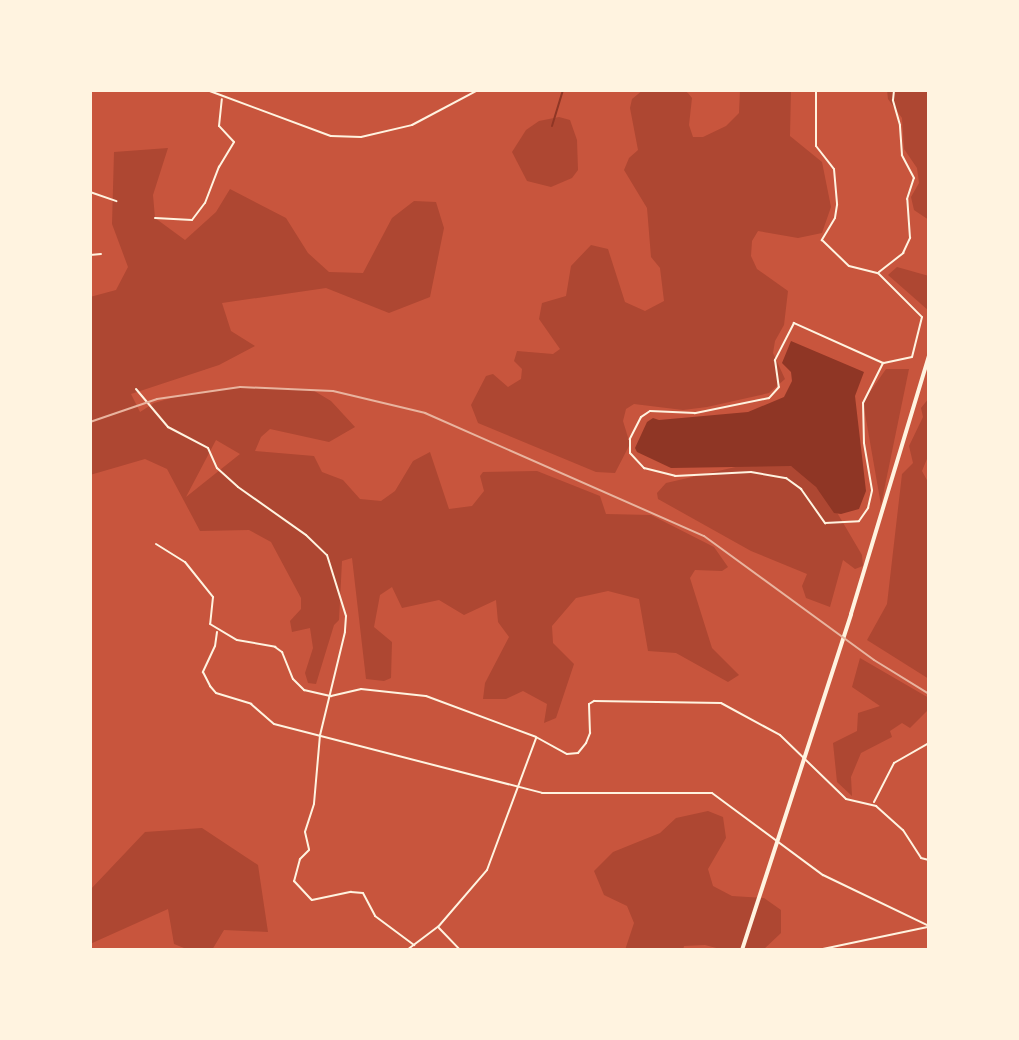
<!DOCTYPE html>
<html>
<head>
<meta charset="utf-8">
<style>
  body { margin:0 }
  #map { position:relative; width:1019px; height:1040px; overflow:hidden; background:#c8553d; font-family:"Space Grotesk",sans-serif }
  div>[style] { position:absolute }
  .green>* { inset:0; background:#ae4732 }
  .water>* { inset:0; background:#8f3625 }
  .stream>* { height:2px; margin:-1px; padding:0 1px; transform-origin:1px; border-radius:1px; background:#8f3625 }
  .minor>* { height:2px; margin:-1px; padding:0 1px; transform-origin:1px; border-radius:1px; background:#fff3e0 }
  .motorway>* { height:4px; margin:-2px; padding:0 2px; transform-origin:2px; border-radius:2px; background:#fff3e0 }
  .rail>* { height:2px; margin:-1px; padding:0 1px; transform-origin:1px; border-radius:1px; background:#e9b49f }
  span { translate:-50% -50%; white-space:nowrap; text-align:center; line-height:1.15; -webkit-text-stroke:6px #fff3e0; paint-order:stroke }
  .frame { position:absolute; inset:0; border:92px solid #fff3e0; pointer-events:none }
</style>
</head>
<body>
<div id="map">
  <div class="green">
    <div style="clip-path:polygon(643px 90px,683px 90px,688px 93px,692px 98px,689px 125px,693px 137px,703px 137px,726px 126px,739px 113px,740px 90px,791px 90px,790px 136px,822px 162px,831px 207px,822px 233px,798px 238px,758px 231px,752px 241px,751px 256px,757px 269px,788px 291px,784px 325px,775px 341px,773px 353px,785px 379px,769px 393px,707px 407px,683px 410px,634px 404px,626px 409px,623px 421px,630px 444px,615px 473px,596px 472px,478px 423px,471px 405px,486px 376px,493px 374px,508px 387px,521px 379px,522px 369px,514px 361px,517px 351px,553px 354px,560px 349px,539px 319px,542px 303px,566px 296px,571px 266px,591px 245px,608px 249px,625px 302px,645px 311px,664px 301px,660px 268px,651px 257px,647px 208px,624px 170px,629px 158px,638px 150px,630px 108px,632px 99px)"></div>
    <div style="clip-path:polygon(887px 90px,929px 90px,929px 220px,914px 210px,911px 197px,919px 183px,917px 168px,904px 149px,902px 118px,888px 99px)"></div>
    <div style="clip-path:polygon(559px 117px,570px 120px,577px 140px,578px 170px,572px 178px,551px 187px,527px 181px,512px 152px,526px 130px,539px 121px)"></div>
    <div style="clip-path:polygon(evenodd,168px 148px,153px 195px,155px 218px,185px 240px,216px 212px,230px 189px,286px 218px,308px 253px,329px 272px,363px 273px,392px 218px,414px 201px,436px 202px,444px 228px,430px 297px,389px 313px,326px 288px,222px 303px,231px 331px,255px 346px,219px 365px,131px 394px,140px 412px,154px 403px,185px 394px,236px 388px,311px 389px,331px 401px,355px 427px,329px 442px,270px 429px,261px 437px,255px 451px,314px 456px,322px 472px,343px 480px,360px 499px,381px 501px,395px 491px,413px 461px,430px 452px,449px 509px,472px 506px,484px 491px,480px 476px,483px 472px,537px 471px,600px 496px,606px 514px,651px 515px,714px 547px,728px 567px,722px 571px,695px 570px,690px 578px,712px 648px,739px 675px,728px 682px,676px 653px,648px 651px,639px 599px,608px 591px,576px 598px,552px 626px,553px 643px,574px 664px,556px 718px,544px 723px,547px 704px,523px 691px,506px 699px,483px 699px,485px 683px,509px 637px,498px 622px,496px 600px,464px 615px,439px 600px,402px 608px,392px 587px,380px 595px,374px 627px,392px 642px,391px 678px,384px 681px,366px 679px,352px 558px,342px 561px,339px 620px,334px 625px,316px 684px,308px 683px,305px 673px,313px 648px,310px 628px,292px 632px,290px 621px,301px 609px,301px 598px,271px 542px,249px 530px,200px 531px,167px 469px,145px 459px,90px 475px,90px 297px,116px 290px,128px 267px,112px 224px,114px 152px,168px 148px,216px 440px,240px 454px,186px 497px,216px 440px)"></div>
    <div style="clip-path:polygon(897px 267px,929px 276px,929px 311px,888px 275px)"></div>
    <div style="clip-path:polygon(886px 369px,909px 369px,881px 505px,863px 402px)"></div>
    <div style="clip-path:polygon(929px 398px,929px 454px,922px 471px,929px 484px,929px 679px,867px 640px,887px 604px,902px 474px,913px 463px,909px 446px,923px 417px,921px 408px)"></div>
    <div style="clip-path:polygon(753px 463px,791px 466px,802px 472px,832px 504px,862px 555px,863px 566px,855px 569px,843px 560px,830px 607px,806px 598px,802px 586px,807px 574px,751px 551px,658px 499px,657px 493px,666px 483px)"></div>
    <div style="clip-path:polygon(860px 658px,929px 698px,929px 709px,910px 728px,902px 723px,890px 731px,892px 737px,861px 753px,851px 777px,852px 796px,837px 782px,833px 743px,857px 731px,858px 713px,880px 706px,852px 687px)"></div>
    <div style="clip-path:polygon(708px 811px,723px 817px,726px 838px,708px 869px,713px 886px,732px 896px,764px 898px,781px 910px,781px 933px,763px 950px,724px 950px,705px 945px,684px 946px,683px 950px,625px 950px,634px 923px,627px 906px,604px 895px,594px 871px,613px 852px,660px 833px,676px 818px)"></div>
    <div style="clip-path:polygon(202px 828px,258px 865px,268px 932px,224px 930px,212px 950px,189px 950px,174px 944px,168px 909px,90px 944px,90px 890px,145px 832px)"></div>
  </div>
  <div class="water">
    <div style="clip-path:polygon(791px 341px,864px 372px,855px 396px,866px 491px,859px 509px,841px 514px,834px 513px,816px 487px,791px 466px,671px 468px,637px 452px,635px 448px,647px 422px,653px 418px,659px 420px,748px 412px,784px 397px,792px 381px,791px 372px,782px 363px)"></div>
  </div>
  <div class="stream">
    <div style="left:552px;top:126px;width:38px;rotate:-73deg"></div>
  </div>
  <div class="minor">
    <div style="left:207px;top:90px;width:132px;rotate:20.4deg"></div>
    <div style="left:331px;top:136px;width:30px;rotate:2deg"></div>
    <div style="left:361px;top:137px;width:52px;rotate:-13.2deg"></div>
    <div style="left:412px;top:125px;width:75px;rotate:-27.9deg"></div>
    <div style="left:816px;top:90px;width:56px;rotate:90deg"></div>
    <div style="left:816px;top:146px;width:29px;rotate:52deg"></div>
    <div style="left:834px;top:169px;width:36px;rotate:85deg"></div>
    <div style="left:837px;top:205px;width:13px;rotate:99deg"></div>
    <div style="left:835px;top:218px;width:26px;rotate:121deg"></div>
    <div style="left:822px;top:240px;width:37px;rotate:44deg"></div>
    <div style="left:849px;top:266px;width:30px;rotate:14deg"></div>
    <div style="left:878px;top:273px;width:62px;rotate:45deg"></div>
    <div style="left:922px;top:317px;width:41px;rotate:104deg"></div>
    <div style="left:912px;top:357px;width:30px;rotate:168deg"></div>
    <div style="left:883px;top:363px;width:98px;rotate:-155.8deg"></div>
    <div style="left:794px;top:323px;width:42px;rotate:117.2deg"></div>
    <div style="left:775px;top:360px;width:27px;rotate:82deg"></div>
    <div style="left:779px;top:387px;width:15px;rotate:132deg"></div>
    <div style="left:769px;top:398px;width:76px;rotate:168.5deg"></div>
    <div style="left:695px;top:413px;width:45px;rotate:-177.5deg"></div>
    <div style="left:650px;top:411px;width:11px;rotate:146deg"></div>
    <div style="left:641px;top:417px;width:25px;rotate:117deg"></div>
    <div style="left:630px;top:439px;width:14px;rotate:90deg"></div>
    <div style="left:630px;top:453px;width:21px;rotate:47deg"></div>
    <div style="left:644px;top:468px;width:32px;rotate:14deg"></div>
    <div style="left:675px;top:476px;width:76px;rotate:-3deg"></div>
    <div style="left:751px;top:472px;width:36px;rotate:10deg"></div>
    <div style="left:786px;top:478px;width:19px;rotate:36deg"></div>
    <div style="left:801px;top:489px;width:42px;rotate:54.8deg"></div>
    <div style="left:825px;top:523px;width:34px;rotate:-3deg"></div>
    <div style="left:859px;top:521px;width:16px;rotate:-55deg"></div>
    <div style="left:868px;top:508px;width:18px;rotate:-77deg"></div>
    <div style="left:872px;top:490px;width:48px;rotate:-99.7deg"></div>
    <div style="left:864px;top:443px;width:40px;rotate:-91.4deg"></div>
    <div style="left:863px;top:403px;width:45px;rotate:-63.4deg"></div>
    <div style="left:90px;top:192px;width:28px;rotate:19deg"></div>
    <div style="left:155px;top:218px;width:37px;rotate:3deg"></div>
    <div style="left:192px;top:220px;width:21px;rotate:-53deg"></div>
    <div style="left:205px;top:203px;width:39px;rotate:-69deg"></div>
    <div style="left:219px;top:167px;width:29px;rotate:-59deg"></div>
    <div style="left:234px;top:142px;width:22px;rotate:-133deg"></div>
    <div style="left:219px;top:126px;width:27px;rotate:-84deg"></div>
    <div style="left:90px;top:255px;width:11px;rotate:-5deg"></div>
    <div style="left:879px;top:272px;width:31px;rotate:-38deg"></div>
    <div style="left:903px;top:253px;width:17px;rotate:-65deg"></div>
    <div style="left:910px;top:238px;width:39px;rotate:-94deg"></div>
    <div style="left:907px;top:199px;width:22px;rotate:-72deg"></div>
    <div style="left:914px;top:178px;width:26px;rotate:-118deg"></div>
    <div style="left:902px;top:155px;width:30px;rotate:-94deg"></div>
    <div style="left:900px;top:125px;width:26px;rotate:-106deg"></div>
    <div style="left:893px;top:100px;width:10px;rotate:-84deg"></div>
    <div style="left:136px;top:389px;width:50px;rotate:49.9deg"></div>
    <div style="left:168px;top:427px;width:45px;rotate:27.7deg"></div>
    <div style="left:208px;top:448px;width:22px;rotate:66deg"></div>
    <div style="left:217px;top:468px;width:28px;rotate:42deg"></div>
    <div style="left:238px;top:487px;width:83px;rotate:35.2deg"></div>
    <div style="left:306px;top:535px;width:29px;rotate:44deg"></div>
    <div style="left:327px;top:555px;width:64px;rotate:72.7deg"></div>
    <div style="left:346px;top:616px;width:16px;rotate:94deg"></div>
    <div style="left:345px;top:632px;width:106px;rotate:103.6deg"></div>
    <div style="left:320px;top:735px;width:69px;rotate:95deg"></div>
    <div style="left:314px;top:804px;width:29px;rotate:108deg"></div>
    <div style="left:305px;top:832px;width:18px;rotate:77deg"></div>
    <div style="left:309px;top:850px;width:13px;rotate:135deg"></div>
    <div style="left:300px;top:859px;width:23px;rotate:105deg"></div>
    <div style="left:294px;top:881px;width:26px;rotate:47deg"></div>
    <div style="left:312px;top:900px;width:40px;rotate:-12deg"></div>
    <div style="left:351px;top:892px;width:12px;rotate:5deg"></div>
    <div style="left:363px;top:893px;width:26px;rotate:62deg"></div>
    <div style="left:375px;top:916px;width:49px;rotate:36.6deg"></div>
    <div style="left:156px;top:544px;width:34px;rotate:32deg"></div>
    <div style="left:185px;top:562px;width:45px;rotate:51.3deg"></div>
    <div style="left:213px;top:597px;width:27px;rotate:96deg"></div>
    <div style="left:210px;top:624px;width:31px;rotate:31deg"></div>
    <div style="left:237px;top:640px;width:39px;rotate:10deg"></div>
    <div style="left:275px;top:647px;width:9px;rotate:36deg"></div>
    <div style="left:282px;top:652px;width:29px;rotate:68deg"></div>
    <div style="left:293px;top:679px;width:16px;rotate:45deg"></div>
    <div style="left:304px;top:690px;width:28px;rotate:13deg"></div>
    <div style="left:331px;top:696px;width:31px;rotate:-13deg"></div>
    <div style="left:361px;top:689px;width:65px;rotate:6.1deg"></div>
    <div style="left:426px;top:696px;width:117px;rotate:20.4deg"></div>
    <div style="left:536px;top:737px;width:35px;rotate:29deg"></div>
    <div style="left:567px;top:754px;width:11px;rotate:-5deg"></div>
    <div style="left:578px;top:753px;width:13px;rotate:-51deg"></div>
    <div style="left:586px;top:743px;width:11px;rotate:-68deg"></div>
    <div style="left:590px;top:733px;width:29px;rotate:-92deg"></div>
    <div style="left:589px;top:704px;width:6px;rotate:-31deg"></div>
    <div style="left:594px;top:701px;width:127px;rotate:0.9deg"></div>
    <div style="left:721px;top:703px;width:67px;rotate:28.5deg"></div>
    <div style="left:780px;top:735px;width:92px;rotate:44.1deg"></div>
    <div style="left:846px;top:799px;width:31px;rotate:13deg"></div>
    <div style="left:876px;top:806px;width:36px;rotate:42deg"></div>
    <div style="left:903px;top:830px;width:33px;rotate:57deg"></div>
    <div style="left:921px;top:858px;width:8px;rotate:14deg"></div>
    <div style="left:217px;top:632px;width:14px;rotate:98deg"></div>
    <div style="left:215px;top:646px;width:29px;rotate:115deg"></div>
    <div style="left:203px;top:672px;width:16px;rotate:63deg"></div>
    <div style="left:210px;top:686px;width:9px;rotate:49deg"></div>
    <div style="left:216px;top:693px;width:37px;rotate:17deg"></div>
    <div style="left:251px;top:704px;width:30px;rotate:41deg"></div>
    <div style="left:274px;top:724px;width:277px;rotate:14.4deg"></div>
    <div style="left:542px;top:793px;width:170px"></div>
    <div style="left:712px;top:793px;width:138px;rotate:36.5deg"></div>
    <div style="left:823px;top:875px;width:118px;rotate:25.7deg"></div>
    <div style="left:874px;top:802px;width:44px;rotate:-62.9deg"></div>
    <div style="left:894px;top:763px;width:40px;rotate:-29.7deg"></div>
    <div style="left:439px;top:928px;width:30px;rotate:46deg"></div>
    <div style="left:407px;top:950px;width:39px;rotate:-37deg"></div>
    <div style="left:438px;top:927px;width:75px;rotate:-49.3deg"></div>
    <div style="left:487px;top:870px;width:141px;rotate:-69.6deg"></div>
    <div style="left:818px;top:950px;width:112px;rotate:-11.8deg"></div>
  </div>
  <div class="motorway">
    <div style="left:742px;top:950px;width:353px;rotate:-72deg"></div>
    <div style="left:851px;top:614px;width:270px;rotate:-73.2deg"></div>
  </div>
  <div class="rail">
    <div style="left:90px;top:422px;width:71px;rotate:-18.9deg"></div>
    <div style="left:157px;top:399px;width:84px;rotate:-8.2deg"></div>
    <div style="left:240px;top:387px;width:93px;rotate:2.5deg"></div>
    <div style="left:333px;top:391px;width:95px;rotate:13.4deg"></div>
    <div style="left:425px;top:413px;width:305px;rotate:23.8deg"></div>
    <div style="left:704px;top:536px;width:210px;rotate:36.1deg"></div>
    <div style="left:874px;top:660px;width:65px;rotate:31.7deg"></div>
  </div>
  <div class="frame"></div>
</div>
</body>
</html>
